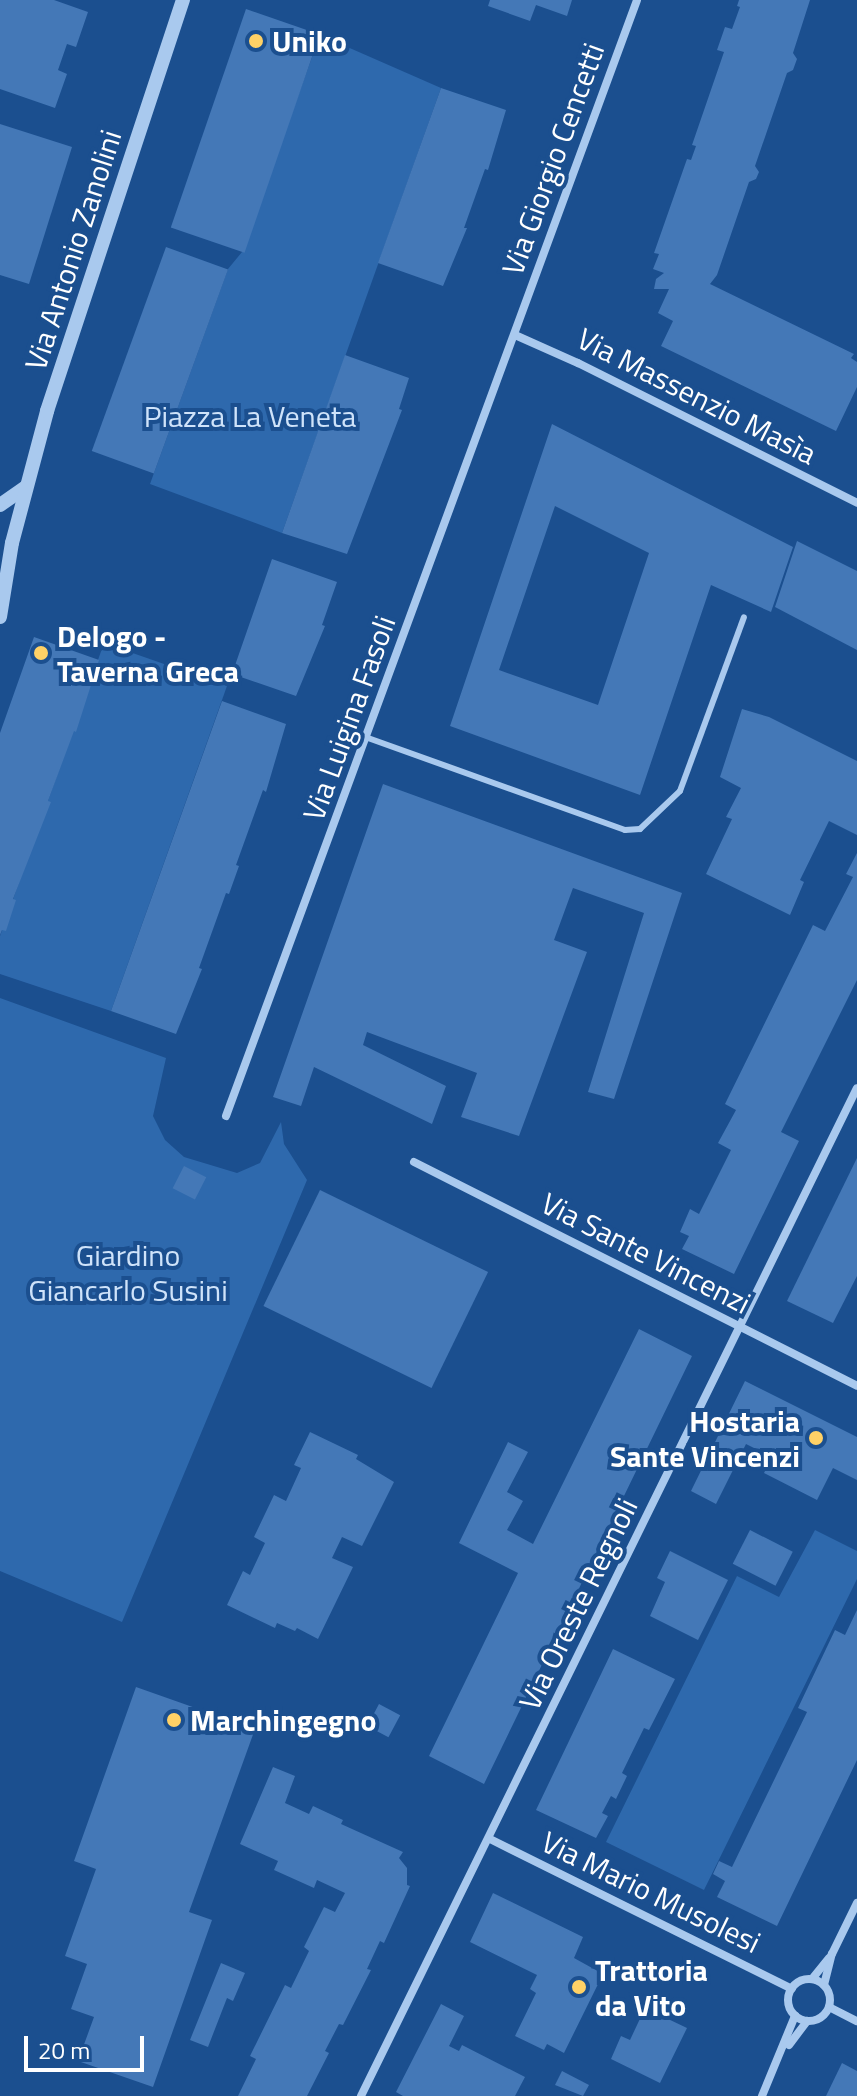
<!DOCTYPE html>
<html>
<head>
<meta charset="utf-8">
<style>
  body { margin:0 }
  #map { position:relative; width:857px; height:2096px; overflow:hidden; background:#1b4f8f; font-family:"Titillium Web",sans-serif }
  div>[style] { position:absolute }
  .green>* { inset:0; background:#2e69ad }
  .building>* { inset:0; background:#4478b7; transform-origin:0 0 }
  .service>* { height:6px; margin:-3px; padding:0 3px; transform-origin:3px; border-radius:3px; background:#a9c9ee }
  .minor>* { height:8px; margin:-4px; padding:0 4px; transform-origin:4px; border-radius:4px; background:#a9c9ee }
  .minor>.ring { margin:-4px; padding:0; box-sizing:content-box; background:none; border:8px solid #a9c9ee; border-radius:50% }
  .tertiary>* { height:14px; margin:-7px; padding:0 7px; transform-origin:7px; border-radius:7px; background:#a9c9ee }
  .dots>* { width:22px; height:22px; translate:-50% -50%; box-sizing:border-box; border:4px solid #1b4f8f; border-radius:50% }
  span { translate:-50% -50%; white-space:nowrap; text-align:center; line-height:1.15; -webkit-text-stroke:8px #1b4f8f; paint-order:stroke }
  .poi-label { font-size:30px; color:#fff; font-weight:700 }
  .left { translate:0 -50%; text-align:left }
  .right { translate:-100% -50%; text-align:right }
  .street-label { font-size:30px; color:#fff }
  .park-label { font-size:30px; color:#cfe3fa }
  .scale { position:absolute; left:24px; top:2036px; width:120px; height:36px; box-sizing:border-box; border:4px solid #fff; border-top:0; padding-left:10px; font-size:24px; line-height:28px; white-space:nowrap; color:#fff; -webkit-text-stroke:6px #1b4f8f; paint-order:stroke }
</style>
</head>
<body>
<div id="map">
  <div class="green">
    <div style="clip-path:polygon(320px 35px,441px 88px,282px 533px,150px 484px,228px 269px,242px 252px)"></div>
    <div style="clip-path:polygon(104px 643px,227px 686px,111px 1011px,0 974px,0 936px)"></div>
    <div style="clip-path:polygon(0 998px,166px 1058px,153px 1116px,165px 1140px,184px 1157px,237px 1173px,260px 1163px,281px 1122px,284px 1144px,307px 1180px,122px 1622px,0 1571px)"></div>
    <div style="clip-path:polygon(815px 1530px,857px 1551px,857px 1579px,704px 1890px,606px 1842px,737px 1576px,779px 1597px)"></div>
  </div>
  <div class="building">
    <div style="clip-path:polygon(0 0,54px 0,88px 12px,76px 47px,67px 44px,58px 70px,67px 74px,55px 108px,0 89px)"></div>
    <div style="clip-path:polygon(490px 0,572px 0,567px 16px,536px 5px,530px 21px,488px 6px)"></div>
    <div style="clip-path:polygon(739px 0,810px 0,793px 53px,797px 59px,793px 70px,787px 73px,755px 166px,759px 172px,756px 179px,749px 182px,717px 275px,710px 284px,854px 354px,851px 358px,857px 362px,857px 387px,836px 431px,661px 346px,673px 321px,658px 313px,669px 289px,654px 289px,656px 279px,664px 273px,653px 269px,659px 254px,654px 253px,687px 159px,691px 160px,696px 146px,692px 145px,724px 52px,717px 50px,725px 27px,732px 29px,740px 7px,737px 6px)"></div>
    <div style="left:246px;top:9px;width:78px;height:231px;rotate:19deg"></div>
    <div style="clip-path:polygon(441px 88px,506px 110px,488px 170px,485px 169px,464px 228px,467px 228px,443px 286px,378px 263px)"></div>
    <div style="clip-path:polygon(0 124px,72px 147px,29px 284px,0 275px)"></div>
    <div style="left:166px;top:247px;width:66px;height:217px;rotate:20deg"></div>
    <div style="clip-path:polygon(345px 355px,409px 378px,399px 409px,402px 410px,347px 554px,282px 533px)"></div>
    <div style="clip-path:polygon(evenodd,552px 424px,793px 547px,771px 612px,711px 585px,640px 795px,450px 726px,552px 424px,555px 506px,649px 553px,598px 705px,499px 670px,555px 506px)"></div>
    <div style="clip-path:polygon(797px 541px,857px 571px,857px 650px,775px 607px)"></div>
    <div style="clip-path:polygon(272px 559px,337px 582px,322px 625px,325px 626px,296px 696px,232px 674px)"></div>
    <div style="clip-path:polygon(34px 637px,99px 660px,76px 732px,74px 731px,48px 801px,51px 802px,13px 899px,16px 900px,6px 931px,2px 930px,0 935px,0 733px)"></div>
    <div style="clip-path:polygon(222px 701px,286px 724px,266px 792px,263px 790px,236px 865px,239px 866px,229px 894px,226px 893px,199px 968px,202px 969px,176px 1034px,111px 1011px)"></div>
    <div style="clip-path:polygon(742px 709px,769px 717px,857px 761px,857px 835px,829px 821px,800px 880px,804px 882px,790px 915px,706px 874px,732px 819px,726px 817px,741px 788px,720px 777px)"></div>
    <div style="clip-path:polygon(383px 784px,682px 893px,614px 1099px,588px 1092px,644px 913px,573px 888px,554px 940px,587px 952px,519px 1136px,461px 1117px,477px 1073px,367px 1032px,363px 1045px,446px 1086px,432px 1124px,314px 1067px,301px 1106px,273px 1097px)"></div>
    <div style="clip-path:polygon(857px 853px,857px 980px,781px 1132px,799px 1141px,734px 1274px,682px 1249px,689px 1236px,680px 1232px,690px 1209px,699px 1214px,731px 1150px,718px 1143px,736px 1110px,725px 1104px,813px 925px,825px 931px,853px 877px,846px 874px)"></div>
    <div style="clip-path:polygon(857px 1158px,857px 1276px,833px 1323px,787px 1301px)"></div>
    <div style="left:184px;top:1166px;width:25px;height:25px;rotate:27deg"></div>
    <div style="left:320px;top:1190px;width:187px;height:129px;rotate:26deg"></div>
    <div style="clip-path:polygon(639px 1329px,692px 1356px,484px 1784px,429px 1756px,518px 1573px,459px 1543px,508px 1442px,528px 1452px,507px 1492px,523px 1501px,507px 1530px,533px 1544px)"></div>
    <div style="clip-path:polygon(745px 1381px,857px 1437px,857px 1480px,833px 1468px,817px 1500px,764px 1473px,772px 1457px,746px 1444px,716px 1504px,691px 1491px)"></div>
    <div style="clip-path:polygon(310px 1432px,358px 1455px,356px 1459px,394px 1482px,362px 1546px,342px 1537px,332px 1558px,353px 1567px,318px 1639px,297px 1628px,295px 1631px,277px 1623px,275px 1628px,227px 1605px,243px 1571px,250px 1575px,265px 1543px,254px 1537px,274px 1495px,286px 1501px,301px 1468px,294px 1465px)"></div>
    <div style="left:750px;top:1530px;width:48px;height:38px;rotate:27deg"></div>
    <div style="clip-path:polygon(670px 1551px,728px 1580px,698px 1640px,650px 1616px,665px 1582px,657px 1578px)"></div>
    <div style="clip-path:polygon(857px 1610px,857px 1760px,777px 1926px,717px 1897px,725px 1881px,713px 1874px,719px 1861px,732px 1867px,807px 1712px,798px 1708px,835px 1630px,845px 1635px)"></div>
    <div style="clip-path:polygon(613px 1649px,675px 1679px,649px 1730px,644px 1728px,622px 1773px,627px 1776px,616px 1799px,611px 1796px,602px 1813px,608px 1816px,596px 1838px,536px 1810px)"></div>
    <div style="clip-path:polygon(136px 1687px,255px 1729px,189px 1912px,212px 1920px,153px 2087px,78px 2061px,94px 2017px,71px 2009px,87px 1964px,65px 1956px,96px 1869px,74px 1861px)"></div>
    <div style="left:379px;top:1704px;width:24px;height:25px;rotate:28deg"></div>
    <div style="clip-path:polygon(273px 1767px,295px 1776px,285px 1803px,309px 1814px,313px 1806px,343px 1820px,341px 1824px,403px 1852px,399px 1858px,407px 1868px,407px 1885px,410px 1886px,384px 1943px,380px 1941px,367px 1969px,371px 1970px,343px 2025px,339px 2024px,325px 2051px,329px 2053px,307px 2096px,238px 2096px,256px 2059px,250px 2056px,285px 1985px,291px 1988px,309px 1951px,304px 1947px,324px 1907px,335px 1912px,345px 1893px,317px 1880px,314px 1888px,274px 1870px,278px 1861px,240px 1844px)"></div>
    <div style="clip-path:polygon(493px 1893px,583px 1937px,574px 1958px,603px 1974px,564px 2053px,547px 2044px,544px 2050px,515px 2036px,536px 1993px,530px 1989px,537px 1975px,470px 1942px)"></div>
    <div style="clip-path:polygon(221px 1963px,245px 1973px,233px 2001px,227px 1998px,208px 2047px,190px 2040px)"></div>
    <div style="clip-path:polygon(441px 2004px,464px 2016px,449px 2046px,459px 2051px,462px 2045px,525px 2077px,515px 2096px,403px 2096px,396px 2092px)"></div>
    <div style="clip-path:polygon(645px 2008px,687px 2028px,660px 2083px,611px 2059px,621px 2036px,630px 2040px)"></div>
    <div style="clip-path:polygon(842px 2063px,857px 2071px,857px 2096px,826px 2096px)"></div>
    <div style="clip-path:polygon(562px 2071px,589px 2085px,583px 2096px,555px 2085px)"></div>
  </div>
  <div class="service">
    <div style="left:368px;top:738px;width:273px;rotate:19.7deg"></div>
    <div style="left:625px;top:830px;width:15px;rotate:-4deg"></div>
    <div style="left:640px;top:829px;width:55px;rotate:-43.5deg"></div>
    <div style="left:680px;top:791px;width:185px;rotate:-69.8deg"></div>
  </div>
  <div class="minor">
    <div style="left:515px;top:335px;width:69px;rotate:24deg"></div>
    <div style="left:578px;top:363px;width:312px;rotate:26.6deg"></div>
    <div style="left:226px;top:1116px;width:1189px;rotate:-69.78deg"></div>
    <div style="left:414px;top:1162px;width:496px;rotate:26.8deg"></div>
    <div style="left:490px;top:1839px;width:337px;rotate:26.4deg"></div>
    <div style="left:812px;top:1979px;width:27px;rotate:-51deg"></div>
    <div class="ring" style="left:788px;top:1979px;width:34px;height:34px"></div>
    <div style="left:824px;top:1985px;width:32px;rotate:-76deg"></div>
    <div style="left:832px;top:1954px;width:57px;rotate:-63.9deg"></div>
    <div style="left:829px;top:2007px;width:31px;rotate:27deg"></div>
    <div style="left:789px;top:2045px;width:30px;rotate:-53deg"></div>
    <div style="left:361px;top:2096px;width:1123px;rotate:-63.8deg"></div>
    <div style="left:762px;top:2096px;width:87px;rotate:-67.6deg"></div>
  </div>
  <div class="tertiary">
    <div style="left:0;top:505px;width:32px;rotate:-35deg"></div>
    <div style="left:0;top:617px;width:75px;rotate:-80.8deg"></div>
    <div style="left:12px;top:543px;width:137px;rotate:-75.1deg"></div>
    <div style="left:47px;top:411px;width:433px;rotate:-71.7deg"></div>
  </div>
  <div class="dots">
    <div style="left:256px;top:41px;background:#ffd166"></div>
    <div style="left:41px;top:653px;background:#ffd166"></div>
    <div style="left:816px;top:1438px;background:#ffd166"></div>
    <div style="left:174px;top:1720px;background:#ffd166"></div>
    <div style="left:579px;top:1987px;background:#ffd166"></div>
  </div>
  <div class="poi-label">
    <span class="left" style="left:272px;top:41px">Uniko</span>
    <span class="left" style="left:57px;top:653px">Delogo -<br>Taverna Greca</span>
    <span class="right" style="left:800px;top:1438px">Hostaria<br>Sante Vincenzi</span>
    <span class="left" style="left:190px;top:1720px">Marchingegno</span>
    <span class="left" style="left:595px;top:1987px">Trattoria<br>da Vito</span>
  </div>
  <div class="street-label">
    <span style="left:553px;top:159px;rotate:-70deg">Via Giorgio Cencetti</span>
    <span style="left:73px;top:250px;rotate:-72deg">Via Antonio Zanolini</span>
    <span style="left:697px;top:396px;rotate:27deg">Via Massenzio Masìa</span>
    <span style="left:349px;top:718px;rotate:-70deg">Via Luigina Fasoli</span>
    <span style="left:646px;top:1253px;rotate:27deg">Via Sante Vincenzi</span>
    <span style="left:578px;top:1604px;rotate:-64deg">Via Oreste Regnoli</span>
    <span style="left:651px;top:1892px;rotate:26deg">Via Mario Musolesi</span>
  </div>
  <div class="park-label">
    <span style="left:250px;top:416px">Piazza La Veneta</span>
    <span style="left:128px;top:1272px">Giardino<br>Giancarlo Susini</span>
  </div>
  <div class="scale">20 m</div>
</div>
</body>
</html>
